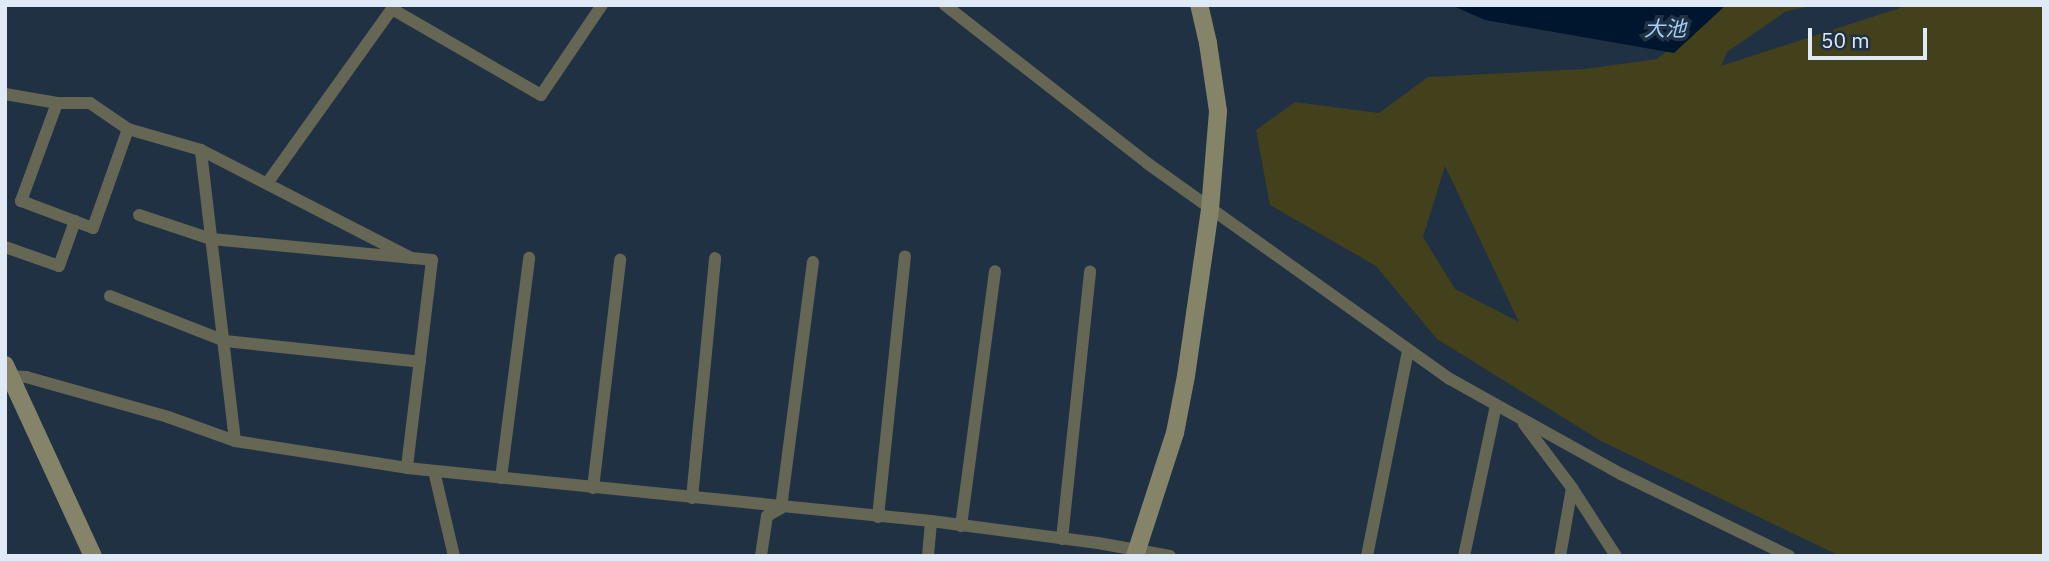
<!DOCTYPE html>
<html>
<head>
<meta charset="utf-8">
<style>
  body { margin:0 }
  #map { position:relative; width:2049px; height:561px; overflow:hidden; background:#1f3143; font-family:"IBM Plex Sans","Noto Sans JP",sans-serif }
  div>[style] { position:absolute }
  .green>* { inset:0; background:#43411b }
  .water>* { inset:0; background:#00162e }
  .street>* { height:12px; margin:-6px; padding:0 6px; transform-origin:6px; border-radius:6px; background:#665 }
  .secondary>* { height:18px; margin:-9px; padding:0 9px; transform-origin:9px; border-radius:9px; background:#858468 }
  span { translate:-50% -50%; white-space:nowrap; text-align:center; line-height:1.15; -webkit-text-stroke:7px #1f3143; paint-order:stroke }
  .water-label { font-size:21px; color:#a5cdf5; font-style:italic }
  .frame { position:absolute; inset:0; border:7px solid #dfeaf6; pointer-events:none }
  .scale { position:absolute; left:1808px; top:28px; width:119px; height:32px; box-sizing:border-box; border:4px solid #dfeaf6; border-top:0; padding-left:9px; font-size:21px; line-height:24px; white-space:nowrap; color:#dfeaf6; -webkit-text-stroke:5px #1f3143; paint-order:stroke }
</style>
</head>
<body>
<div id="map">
  <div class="green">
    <div style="clip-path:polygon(evenodd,1723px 5px,1814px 5px,1785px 12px,1727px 52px,1721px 66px,1909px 5px,2044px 5px,2044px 556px,1840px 556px,1601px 441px,1437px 339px,1376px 266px,1270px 205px,1256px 130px,1295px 102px,1379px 113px,1428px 77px,1585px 69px,1657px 59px,1723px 5px,1445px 166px,1519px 322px,1455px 289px,1423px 237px,1445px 166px)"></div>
  </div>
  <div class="water">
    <div style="clip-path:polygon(1451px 5px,1726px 5px,1674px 53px,1485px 20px)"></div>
  </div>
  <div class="street">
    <div style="left:945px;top:5px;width:256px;rotate:38deg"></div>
    <div style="left:1147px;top:163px;width:372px;rotate:35.5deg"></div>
    <div style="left:1450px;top:379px;width:196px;rotate:29.1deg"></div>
    <div style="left:1621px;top:474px;width:187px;rotate:26deg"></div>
    <div style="left:5px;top:94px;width:53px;rotate:9.8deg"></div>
    <div style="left:57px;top:103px;width:33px"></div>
    <div style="left:90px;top:103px;width:46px;rotate:34.4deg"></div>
    <div style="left:128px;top:129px;width:105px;rotate:109.5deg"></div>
    <div style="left:93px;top:228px;width:77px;rotate:-159.4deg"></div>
    <div style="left:21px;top:201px;width:104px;rotate:-69.8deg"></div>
    <div style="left:128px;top:129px;width:76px;rotate:16deg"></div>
    <div style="left:268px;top:182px;width:213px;rotate:-54.4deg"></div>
    <div style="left:392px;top:9px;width:172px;rotate:30deg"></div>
    <div style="left:541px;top:95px;width:109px;rotate:-55.9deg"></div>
    <div style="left:139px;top:215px;width:76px;rotate:18.4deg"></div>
    <div style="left:211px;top:239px;width:222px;rotate:5.4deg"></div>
    <div style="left:432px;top:260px;width:209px;rotate:96.9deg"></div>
    <div style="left:5px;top:247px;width:57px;rotate:19.4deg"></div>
    <div style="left:59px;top:266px;width:48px;rotate:-70.4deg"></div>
    <div style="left:110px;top:296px;width:123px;rotate:21.4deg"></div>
    <div style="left:225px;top:341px;width:196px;rotate:6.1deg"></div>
    <div style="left:6px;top:376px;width:20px;rotate:3deg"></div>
    <div style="left:26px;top:377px;width:148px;rotate:15.7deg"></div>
    <div style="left:168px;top:417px;width:71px;rotate:19.7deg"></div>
    <div style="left:235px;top:441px;width:174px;rotate:8.9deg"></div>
    <div style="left:407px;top:468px;width:527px;rotate:5.78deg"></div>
    <div style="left:931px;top:521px;width:168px;rotate:7.5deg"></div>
    <div style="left:1098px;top:543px;width:73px;rotate:10.2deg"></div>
    <div style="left:1524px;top:424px;width:80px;rotate:53.1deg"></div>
    <div style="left:1572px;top:488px;width:81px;rotate:57.1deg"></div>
    <div style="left:235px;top:441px;width:293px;rotate:-96.7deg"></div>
    <div style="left:201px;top:150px;width:236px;rotate:27.2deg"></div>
    <div style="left:434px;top:471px;width:87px;rotate:76.8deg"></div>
    <div style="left:501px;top:478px;width:222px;rotate:-82.7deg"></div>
    <div style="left:593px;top:488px;width:230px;rotate:-83.2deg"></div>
    <div style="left:692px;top:498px;width:241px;rotate:-84.5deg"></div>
    <div style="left:781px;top:508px;width:248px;rotate:-82.6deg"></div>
    <div style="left:878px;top:517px;width:262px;rotate:-84.1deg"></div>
    <div style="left:961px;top:526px;width:257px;rotate:-82.4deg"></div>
    <div style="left:1062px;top:539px;width:269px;rotate:-84deg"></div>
    <div style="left:761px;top:556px;width:40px;rotate:-81.5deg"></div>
    <div style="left:767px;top:516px;width:16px;rotate:-30deg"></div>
    <div style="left:928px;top:556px;width:35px;rotate:-85deg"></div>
    <div style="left:1367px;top:556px;width:210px;rotate:-78.7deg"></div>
    <div style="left:1464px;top:556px;width:153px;rotate:-78deg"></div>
    <div style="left:1560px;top:556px;width:69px;rotate:-80deg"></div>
  </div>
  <div class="secondary">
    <div style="left:5px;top:365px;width:210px;rotate:65.3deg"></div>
    <div style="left:1135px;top:556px;width:129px;rotate:-72deg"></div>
    <div style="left:1175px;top:433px;width:58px;rotate:-79.1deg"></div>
    <div style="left:1186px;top:376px;width:169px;rotate:-81.8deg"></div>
    <div style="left:1210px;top:209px;width:98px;rotate:-85.3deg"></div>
    <div style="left:1218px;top:111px;width:69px;rotate:-98.4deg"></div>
    <div style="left:1208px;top:43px;width:39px;rotate:-103deg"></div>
  </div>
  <div class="water-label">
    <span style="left:1665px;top:28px">大池</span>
  </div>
  <div class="frame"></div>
  <div class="scale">50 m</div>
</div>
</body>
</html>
